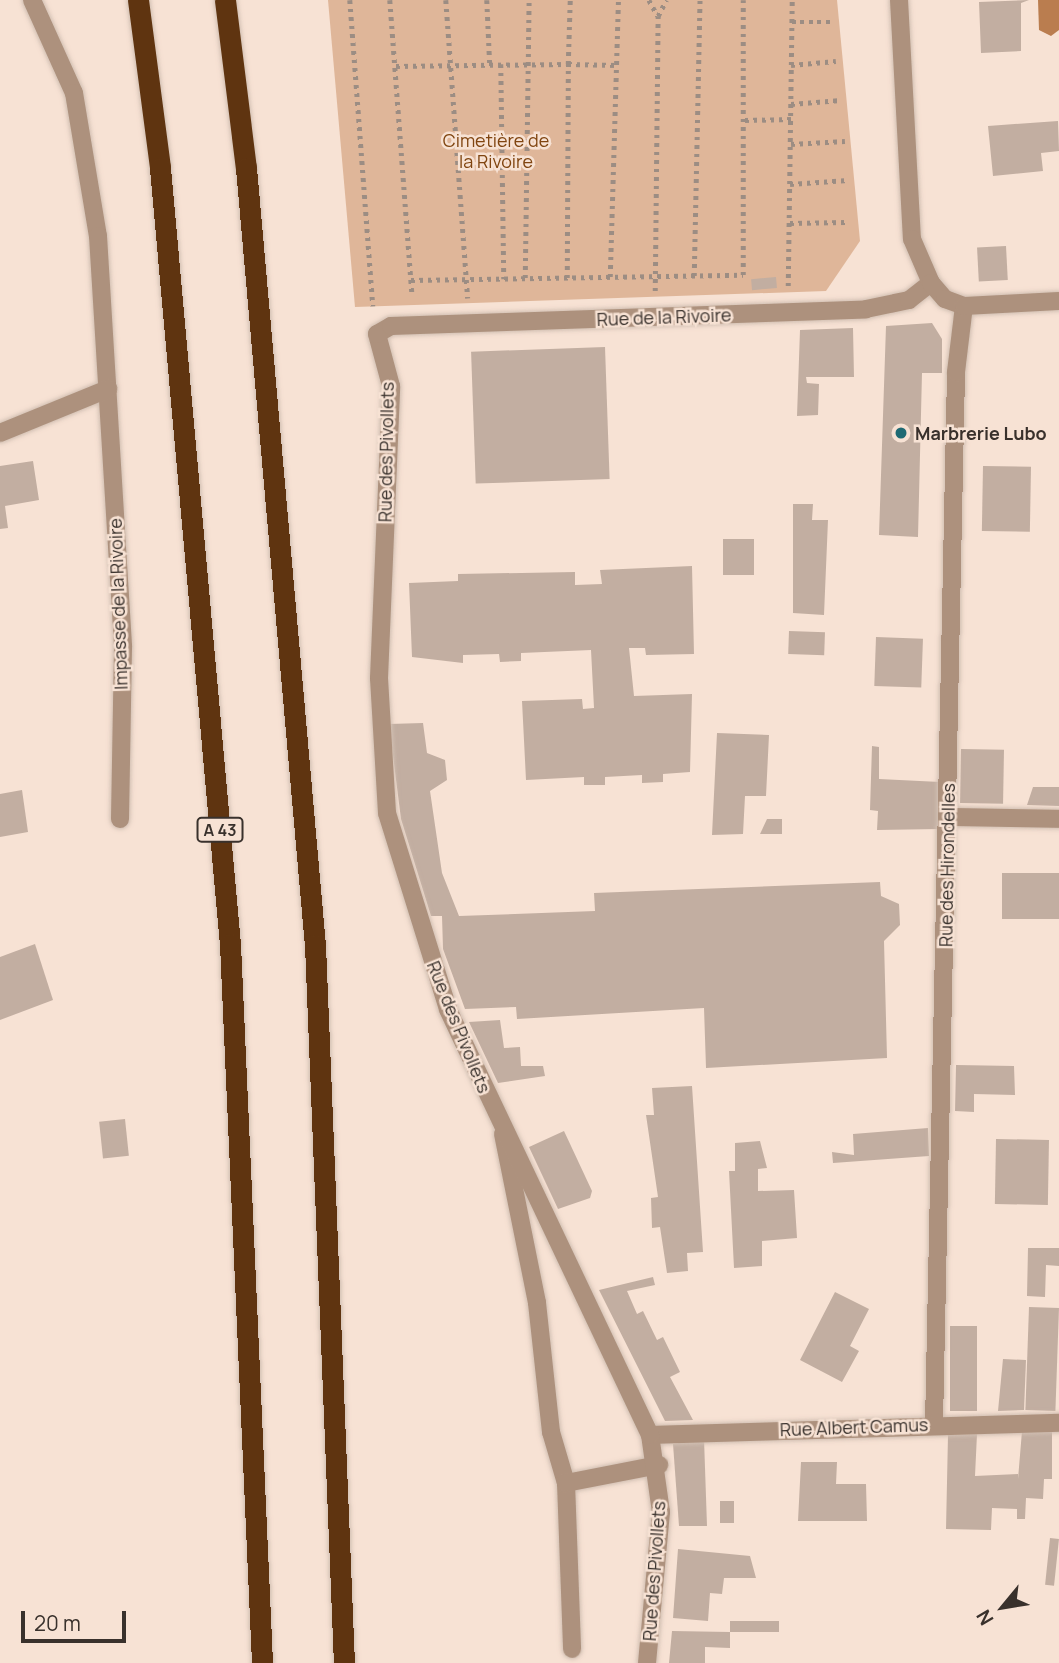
<!DOCTYPE html>
<html>
<head>
<meta charset="utf-8">
<style>
  body { margin:0 }
  #map { position:relative; width:1059px; height:1663px; overflow:hidden; background:#f7e2d4; font-family:Manrope,sans-serif }
  div>[style] { position:absolute }
  .green>* { inset:0; background:#dfb699 }
  .water>* { inset:0; background:#ba7d4f }
  .building>* { inset:0; background:#c2aea1; transform-origin:0 0 }
  .path>* { height:4.5px; margin-top:-2.25px; transform-origin:0; background:repeating-linear-gradient(90deg,#9c8d83 0 3.5px,transparent 0 8.5px) }
  .roads { filter:drop-shadow(0 0 2px #d1bfb2) drop-shadow(0 0 2px #d1bfb2) }
  .service>* { height:18px; margin:-9px; padding:0 9px; transform-origin:9px; border-radius:9px; background:#ad917d }
  .minor>* { height:18px; margin:-9px; padding:0 9px; transform-origin:9px; border-radius:9px; background:#ad917d }
  .tertiary>* { height:18px; margin:-9px; padding:0 9px; transform-origin:9px; border-radius:9px; background:#ad917d }
  .motorway>* { height:21px; margin:-10.5px; padding:0 10.5px; transform-origin:10.5px; border-radius:10.5px; background:#5f3410 }
  .dots>* { width:19px; height:19px; translate:-50% -50%; box-sizing:border-box; border:4px solid #f7e2d4; border-radius:50% }
  span { translate:-50% -50%; white-space:nowrap; text-align:center; line-height:1.15; -webkit-text-stroke:5px #f7e2d4; paint-order:stroke }
  .shield-label span { padding:2px 5px; background:#f7e2d4; border:2px solid; border-radius:5px; -webkit-text-stroke-width:0 }
  .shield-label { font-size:16px; color:#39312c; font-weight:700 }
  .park-label { font-size:18px; color:#804510 }
  .street-label { font-size:18px; color:#39312c }
  .poi-label { font-size:18px; color:#39312c; font-weight:700 }
  .left { translate:0 -50%; text-align:left }
  .north { position:absolute; left:968px; top:1572px; width:70px; height:70px; -webkit-text-stroke:5px #f7e2d4; paint-order:stroke; rotate:240deg; font-size:19px; font-weight:700; line-height:28px; text-align:center; color:#39312c }
  .north::after { content:''; display:block; margin:auto; width:24px; height:32px; background:#39312c; clip-path:polygon(50% 0,100% 100%,50% 72%,0 100%) }
  .scale { position:absolute; left:21px; top:1611px; width:105px; height:32px; box-sizing:border-box; border:4px solid #39312c; border-top:0; padding-left:9px; font-size:21px; line-height:24px; white-space:nowrap; color:#39312c; -webkit-text-stroke:5px #f7e2d4; paint-order:stroke }
</style>
</head>
<body>
<div id="map">
  <div class="green">
    <div style="clip-path:polygon(328px 0,837px 0,860px 241px,826px 291px,355px 307px)"></div>
  </div>
  <div class="water">
    <div style="clip-path:polygon(1038px 0,1059px 0,1059px 30px,1051px 36px,1039px 30px)"></div>
  </div>
  <div class="building">
    <div style="clip-path:polygon(979px 2px,1029px 0,1021px 3px,1021px 51px,981px 53px)"></div>
    <div style="clip-path:polygon(1058px 121px,1059px 151px,1041px 153px,1043px 171px,993px 176px,988px 126px)"></div>
    <div style="left:1006px;top:246px;width:34px;height:29px;rotate:87deg"></div>
    <div style="left:776px;top:277px;width:11px;height:25px;rotate:85deg"></div>
    <div style="clip-path:polygon(932px 323px,942px 339px,942px 373px,922px 373px,918px 537px,879px 535px,886px 326px)"></div>
    <div style="clip-path:polygon(853px 328px,854px 377px,806px 377px,807px 383px,819px 384px,818px 415px,797px 416px,800px 330px)"></div>
    <div style="left:605px;top:347px;width:132px;height:134px;rotate:88deg"></div>
    <div style="clip-path:polygon(33px 461px,39px 500px,5px 506px,8px 528px,0 529px,0 466px)"></div>
    <div style="left:983px;top:466px;width:48px;height:65px;rotate:1deg"></div>
    <div style="clip-path:polygon(793px 504px,813px 504px,812px 520px,828px 520px,824px 615px,793px 613px)"></div>
    <div style="left:723px;top:539px;width:31px;height:36px"></div>
    <div style="clip-path:polygon(692px 566px,694px 654px,646px 655px,645px 648px,629px 648px,634px 696px,692px 694px,690px 772px,663px 774px,663px 782px,642px 783px,642px 775px,605px 777px,605px 785px,584px 785px,584px 777px,526px 780px,522px 701px,582px 699px,583px 709px,594px 708px,591px 650px,521px 653px,521px 661px,500px 662px,499px 654px,463px 655px,463px 663px,412px 657px,409px 583px,458px 581px,458px 574px,575px 572px,575px 585px,602px 584px,600px 570px)"></div>
    <div style="left:789px;top:631px;width:36px;height:23px;rotate:2deg"></div>
    <div style="left:876px;top:637px;width:47px;height:49px;rotate:2deg"></div>
    <div style="clip-path:polygon(423px 723px,427px 753px,445px 760px,447px 780px,430px 791px,442px 873px,459px 916px,595px 911px,594px 893px,880px 882px,881px 896px,899px 904px,900px 925px,884px 941px,887px 1058px,706px 1068px,704px 1008px,517px 1019px,516px 1007px,465px 1009px,443px 949px,442px 916px,431px 916px,401px 819px,389px 724px)"></div>
    <div style="clip-path:polygon(717px 733px,769px 735px,766px 796px,745px 796px,743px 834px,712px 835px)"></div>
    <div style="clip-path:polygon(872px 746px,879px 747px,879px 779px,940px 782px,939px 829px,877px 830px,878px 811px,870px 810px)"></div>
    <div style="left:961px;top:749px;width:43px;height:54px;rotate:1deg"></div>
    <div style="clip-path:polygon(1033px 787px,1059px 787px,1059px 806px,1027px 805px)"></div>
    <div style="clip-path:polygon(22px 790px,28px 832px,0 837px,0 794px)"></div>
    <div style="clip-path:polygon(767px 819px,782px 819px,782px 834px,760px 834px)"></div>
    <div style="left:1002px;top:873px;width:57px;height:46px"></div>
    <div style="clip-path:polygon(35px 944px,53px 1000px,0 1020px,0 957px)"></div>
    <div style="clip-path:polygon(500px 1020px,504px 1048px,520px 1047px,521px 1066px,543px 1066px,545px 1076px,498px 1083px,469px 1022px)"></div>
    <div style="clip-path:polygon(956px 1065px,1014px 1066px,1015px 1095px,974px 1094px,974px 1112px,955px 1111px)"></div>
    <div style="clip-path:polygon(692px 1086px,703px 1252px,687px 1253px,688px 1271px,667px 1273px,660px 1227px,652px 1228px,651px 1198px,658px 1197px,646px 1115px,654px 1115px,652px 1088px)"></div>
    <div style="left:125px;top:1119px;width:37px;height:26px;rotate:84deg"></div>
    <div style="clip-path:polygon(928px 1128px,929px 1156px,833px 1163px,832px 1152px,854px 1155px,853px 1134px)"></div>
    <div style="clip-path:polygon(564px 1131px,592px 1191px,590px 1198px,558px 1209px,529px 1147px)"></div>
    <div style="left:996px;top:1139px;width:53px;height:65px;rotate:1deg"></div>
    <div style="clip-path:polygon(760px 1141px,767px 1168px,758px 1169px,758px 1191px,794px 1190px,797px 1238px,762px 1241px,762px 1266px,734px 1268px,729px 1171px,735px 1171px,735px 1143px)"></div>
    <div style="clip-path:polygon(1028px 1248px,1059px 1248px,1059px 1266px,1046px 1265px,1045px 1297px,1027px 1296px)"></div>
    <div style="clip-path:polygon(653px 1277px,655px 1285px,627px 1291px,637px 1314px,643px 1311px,657px 1340px,663px 1337px,680px 1372px,670px 1377px,693px 1420px,665px 1421px,599px 1290px)"></div>
    <div style="clip-path:polygon(835px 1292px,869px 1309px,850px 1346px,859px 1351px,842px 1382px,800px 1360px)"></div>
    <div style="left:1029px;top:1307px;width:30px;height:103px;rotate:2deg"></div>
    <div style="left:950px;top:1326px;width:27px;height:85px"></div>
    <div style="clip-path:polygon(1003px 1359px,1026px 1360px,1024px 1410px,998px 1411px)"></div>
    <div style="clip-path:polygon(1052px 1430px,1052px 1479px,1044px 1479px,1043px 1499px,1026px 1498px,1025px 1519px,1017px 1519px,1017px 1509px,992px 1508px,991px 1530px,946px 1529px,948px 1435px,977px 1434px,975px 1476px,1018px 1474px,1018px 1479px,1022px 1431px)"></div>
    <div style="clip-path:polygon(704px 1439px,707px 1526px,679px 1526px,673px 1444px)"></div>
    <div style="clip-path:polygon(801px 1462px,837px 1462px,836px 1484px,866px 1484px,867px 1521px,798px 1521px)"></div>
    <div style="left:720px;top:1501px;width:14px;height:22px"></div>
    <div style="left:1050px;top:1538px;width:9px;height:47px;rotate:6deg"></div>
    <div style="clip-path:polygon(678px 1549px,750px 1556px,756px 1578px,724px 1578px,722px 1594px,710px 1593px,708px 1621px,673px 1618px)"></div>
    <div style="left:730px;top:1621px;width:49px;height:11px"></div>
    <div style="clip-path:polygon(672px 1631px,730px 1632px,730px 1648px,705px 1647px,705px 1663px,669px 1663px)"></div>
  </div>
  <div class="path">
    <div style="left:350px;top:0;width:307px;rotate:85.7deg"></div>
    <div style="left:390px;top:0;width:296px;rotate:85.7deg"></div>
    <div style="left:446px;top:0;width:299px;rotate:85.8deg"></div>
    <div style="left:487px;top:0;width:65px;rotate:87.4deg"></div>
    <div style="left:649px;top:0;width:18px;rotate:61deg"></div>
    <div style="left:658px;top:16px;width:18px;rotate:-63deg"></div>
    <div style="left:792px;top:22px;width:41px"></div>
    <div style="left:501px;top:64px;width:215px;rotate:89.2deg"></div>
    <div style="left:791px;top:65px;width:45px;rotate:-5.1deg"></div>
    <div style="left:396px;top:66px;width:172px;rotate:-0.7deg"></div>
    <div style="left:568px;top:64px;width:64px;rotate:-88.2deg"></div>
    <div style="left:791px;top:104px;width:50px;rotate:-4.6deg"></div>
    <div style="left:745px;top:120px;width:46px;rotate:-1.2deg"></div>
    <div style="left:791px;top:144px;width:54px;rotate:-3.2deg"></div>
    <div style="left:790px;top:184px;width:58px;rotate:-3.9deg"></div>
    <div style="left:790px;top:223px;width:56px;rotate:-1deg"></div>
    <div style="left:694px;top:276px;width:276px;rotate:-88.8deg"></div>
    <div style="left:610px;top:277px;width:277px;rotate:-88.3deg"></div>
    <div style="left:525px;top:278px;width:278px;rotate:-89.2deg"></div>
    <div style="left:567px;top:278px;width:214px;rotate:-89.7deg"></div>
    <div style="left:568px;top:64px;width:49px;rotate:1.2deg"></div>
    <div style="left:411px;top:280px;width:332px;rotate:-0.9deg"></div>
    <div style="left:743px;top:275px;width:275px;rotate:-90deg"></div>
    <div style="left:788px;top:286px;width:286px;rotate:-89.2deg"></div>
    <div style="left:655px;top:291px;width:275px;rotate:-89.4deg"></div>
  </div>
  <div class="roads">
    <div class="service">
      <div style="left:503px;top:1134px;width:172px;rotate:78.6deg"></div>
      <div style="left:537px;top:1303px;width:130px;rotate:83.8deg"></div>
      <div style="left:551px;top:1432px;width:53px;rotate:73.6deg"></div>
      <div style="left:566px;top:1483px;width:166px;rotate:87.9deg"></div>
      <div style="left:566px;top:1483px;width:95px;rotate:-11deg"></div>
    </div>
    <div class="minor">
      <div style="left:32px;top:0;width:102px;rotate:65.7deg"></div>
      <div style="left:74px;top:93px;width:145px;rotate:80.5deg"></div>
      <div style="left:98px;top:236px;width:412px;rotate:86.5deg"></div>
      <div style="left:123px;top:647px;width:172px;rotate:91deg"></div>
      <div style="left:0;top:433px;width:117px;rotate:-22.2deg"></div>
      <div style="left:948px;top:817px;width:111px;rotate:1deg"></div>
      <div style="left:934px;top:1424px;width:1052px;rotate:-88.8deg"></div>
      <div style="left:956px;top:372px;width:66px;rotate:-83.1deg"></div>
      <div style="left:650px;top:1435px;width:409px;rotate:-1.7deg"></div>
      <div style="left:647px;top:1663px;width:152px;rotate:-84.7deg"></div>
      <div style="left:661px;top:1512px;width:78px;rotate:-98.1deg"></div>
      <div style="left:650px;top:1435px;width:471px;rotate:-115.4deg"></div>
      <div style="left:448px;top:1009px;width:205px;rotate:-107.3deg"></div>
      <div style="left:387px;top:813px;width:135px;rotate:-93.4deg"></div>
      <div style="left:379px;top:678px;width:292px;rotate:-87.6deg"></div>
      <div style="left:391px;top:386px;width:54px;rotate:-105.1deg"></div>
      <div style="left:377px;top:334px;width:16px;rotate:-30deg"></div>
      <div style="left:391px;top:326px;width:475px;rotate:-2deg"></div>
      <div style="left:866px;top:309px;width:44px;rotate:-11.8deg"></div>
      <div style="left:909px;top:300px;width:28px;rotate:-38deg"></div>
    </div>
    <div class="tertiary">
      <div style="left:899px;top:0;width:239px;rotate:86.9deg"></div>
      <div style="left:912px;top:239px;width:48px;rotate:66.6deg"></div>
      <div style="left:931px;top:283px;width:21px;rotate:49deg"></div>
      <div style="left:945px;top:299px;width:20px;rotate:20deg"></div>
      <div style="left:964px;top:306px;width:95px;rotate:-3deg"></div>
    </div>
    <div class="motorway">
      <div style="left:138px;top:0;width:169px;rotate:82.5deg"></div>
      <div style="left:160px;top:168px;width:779px;rotate:84.85deg"></div>
      <div style="left:230px;top:944px;width:720px;rotate:87.45deg"></div>
      <div style="left:225px;top:0;width:169px;rotate:82.9deg"></div>
      <div style="left:246px;top:168px;width:780px;rotate:84.93deg"></div>
      <div style="left:315px;top:945px;width:719px;rotate:87.69deg"></div>
    </div>
  </div>
  <div class="dots">
    <div style="left:901px;top:433px;background:#1f6a73"></div>
  </div>
  <div class="shield-label">
    <span style="left:220px;top:830px">A 43</span>
  </div>
  <div class="park-label">
    <span style="left:496px;top:151px">Cimetière de<br>la Rivoire</span>
  </div>
  <div class="street-label">
    <span style="left:664px;top:317px;rotate:-2deg">Rue de la Rivoire</span>
    <span style="left:386px;top:452px;rotate:-89deg">Rue des Pivollets</span>
    <span style="left:118px;top:604px;rotate:-92deg">Impasse de la Rivoire</span>
    <span style="left:947px;top:865px;rotate:-89deg">Rue des Hirondelles</span>
    <span style="left:459px;top:1027px;rotate:68deg">Rue des Pivollets</span>
    <span style="left:854px;top:1427px;rotate:-2deg">Rue Albert Camus</span>
    <span style="left:654px;top:1571px;rotate:-86deg">Rue des Pivollets</span>
  </div>
  <div class="poi-label">
    <span class="left" style="left:915px;top:433px">Marbrerie Lubo</span>
  </div>
  <div class="north">N</div>
  <div class="scale">20 m</div>
</div>
</body>
</html>
